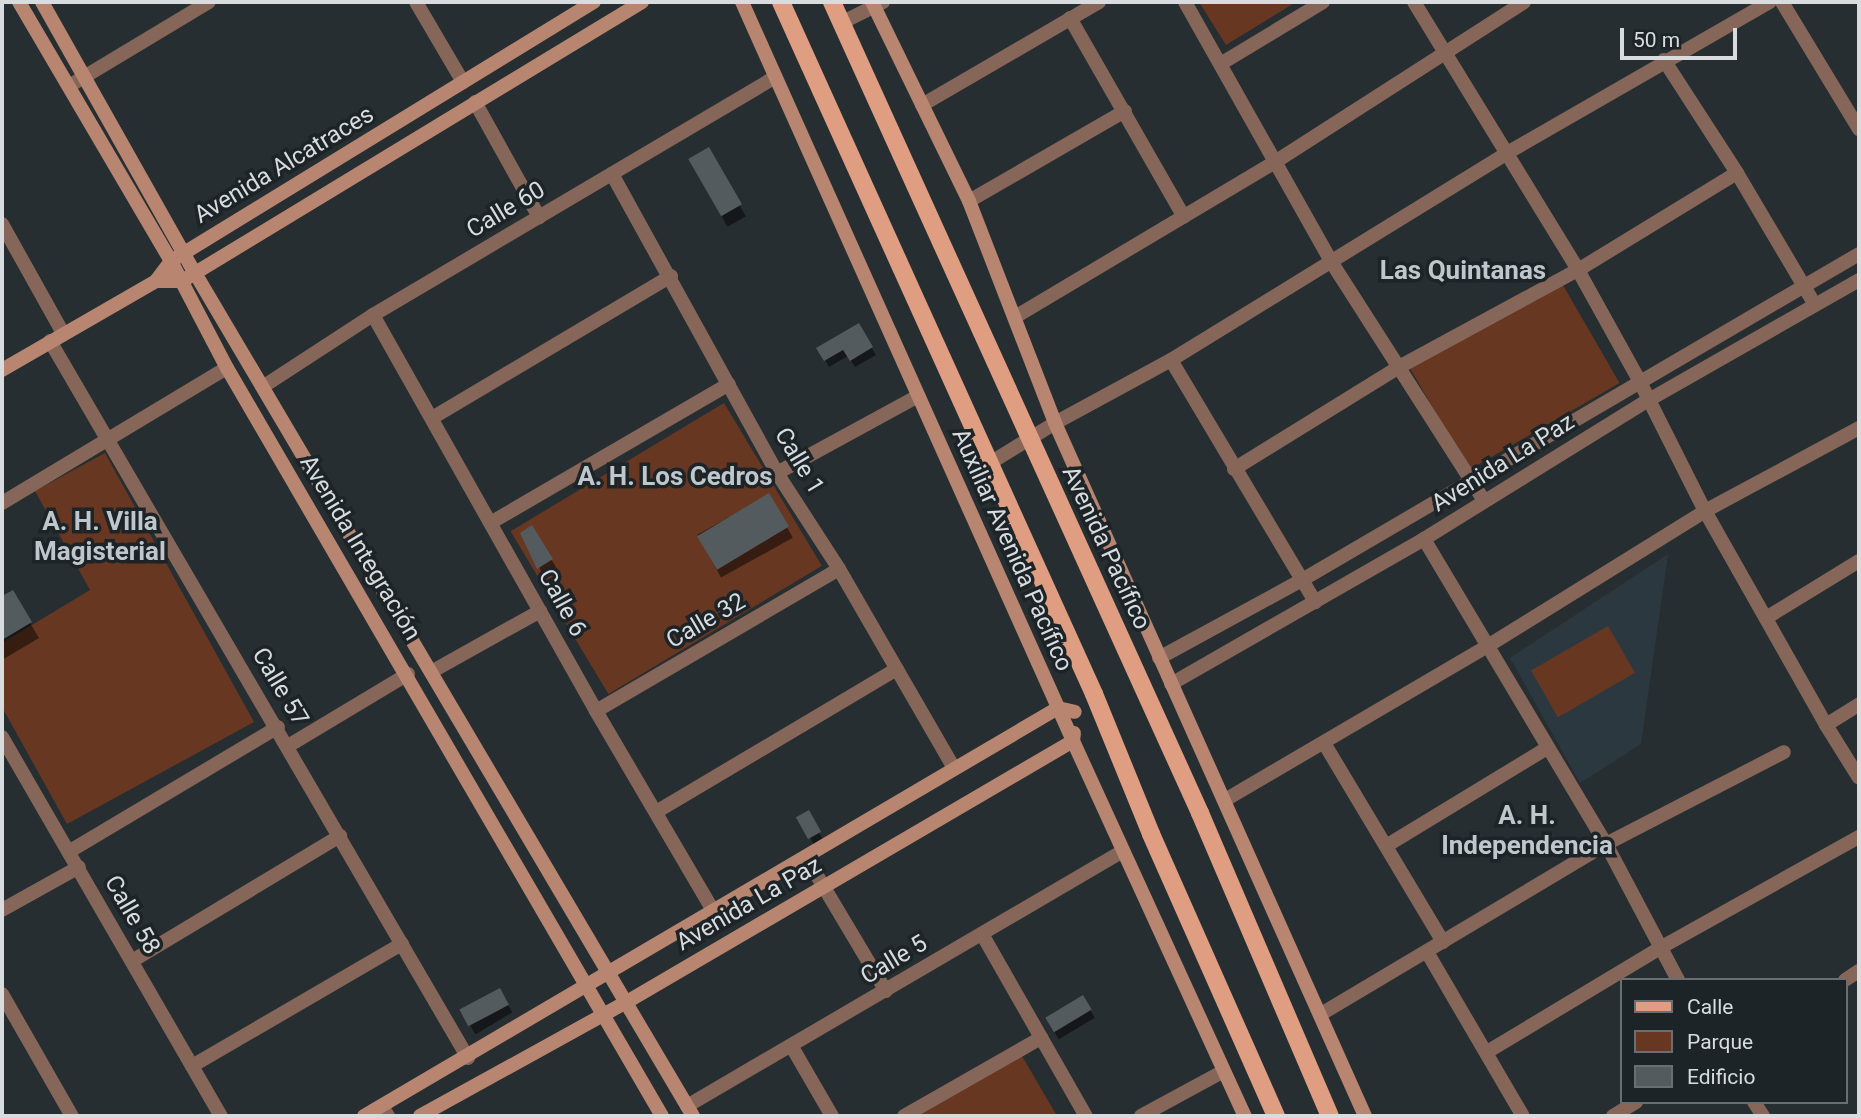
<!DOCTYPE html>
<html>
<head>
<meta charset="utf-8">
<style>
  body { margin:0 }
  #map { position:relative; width:1861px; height:1118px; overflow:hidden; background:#272e31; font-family:Roboto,sans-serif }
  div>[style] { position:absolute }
  .built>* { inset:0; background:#2c383f }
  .green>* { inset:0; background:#683721; transform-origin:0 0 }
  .shadow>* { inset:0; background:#0007; transform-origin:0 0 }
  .building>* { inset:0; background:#545b5f; transform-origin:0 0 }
  .street>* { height:14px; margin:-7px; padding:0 7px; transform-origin:7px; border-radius:7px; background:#866658 }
  .secondary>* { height:14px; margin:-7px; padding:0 7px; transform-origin:7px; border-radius:7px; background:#b88670 }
  .primary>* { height:18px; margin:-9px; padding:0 9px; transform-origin:9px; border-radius:9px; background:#df9e82 }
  span { translate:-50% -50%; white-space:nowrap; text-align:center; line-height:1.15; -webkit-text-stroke:7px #1d2427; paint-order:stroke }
  .street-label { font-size:24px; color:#d8dcdf }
  .neighbourhood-label { font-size:26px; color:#bec7cb; font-weight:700 }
  .frame { position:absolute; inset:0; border:4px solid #d8dcdf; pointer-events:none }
  .legend { position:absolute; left:1620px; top:978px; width:228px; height:126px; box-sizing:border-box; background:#1d2427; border:2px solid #686e71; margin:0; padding:9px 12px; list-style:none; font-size:21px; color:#d8dcdf }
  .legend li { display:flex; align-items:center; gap:14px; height:35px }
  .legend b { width:35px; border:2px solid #686e71 }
  .scale { position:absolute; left:1620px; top:28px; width:117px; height:32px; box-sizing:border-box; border:4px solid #d8dcdf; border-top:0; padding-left:9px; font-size:21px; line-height:24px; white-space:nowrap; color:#d8dcdf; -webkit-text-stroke:5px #1d2427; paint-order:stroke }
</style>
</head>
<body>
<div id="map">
  <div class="built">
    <div style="clip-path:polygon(1668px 554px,1641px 744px,1580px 783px,1510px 658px)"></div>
  </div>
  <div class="green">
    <div style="clip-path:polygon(1199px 2px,1296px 2px,1226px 45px)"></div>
    <div style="left:1560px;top:280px;width:119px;height:174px;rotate:60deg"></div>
    <div style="left:724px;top:403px;width:190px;height:249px;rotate:59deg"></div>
    <div style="clip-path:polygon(105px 453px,254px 722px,67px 824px,2px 707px,2px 643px,90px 590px,35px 491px)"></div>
    <div style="left:1608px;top:626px;width:54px;height:89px;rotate:60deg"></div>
    <div style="clip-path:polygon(1022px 1056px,1057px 1116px,918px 1116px)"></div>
  </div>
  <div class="shadow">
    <div style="left:709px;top:150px;width:76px;height:21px;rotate:61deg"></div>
    <div style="clip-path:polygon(858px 326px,876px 355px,855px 367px,848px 356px,829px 367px,819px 349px)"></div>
    <div style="left:769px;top:495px;width:49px;height:82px;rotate:61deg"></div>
    <div style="clip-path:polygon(532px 528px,556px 567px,543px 575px,522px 533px)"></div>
    <div style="clip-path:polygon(12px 592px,39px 638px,2px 660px,2px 598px)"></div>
    <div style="left:808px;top:812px;width:32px;height:10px;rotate:62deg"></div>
    <div style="left:499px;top:990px;width:26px;height:43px;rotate:59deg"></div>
    <div style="left:1083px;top:998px;width:23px;height:42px;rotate:59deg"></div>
  </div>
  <div class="building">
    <div style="left:709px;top:147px;width:66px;height:24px;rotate:60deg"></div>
    <div style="clip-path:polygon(859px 323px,873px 347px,850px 361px,843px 350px,824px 361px,816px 348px)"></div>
    <div style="left:769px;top:493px;width:39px;height:84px;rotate:59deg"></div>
    <div style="clip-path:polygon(532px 525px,553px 559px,537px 569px,520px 533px)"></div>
    <div style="clip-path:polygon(13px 590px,32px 622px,2px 640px,2px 596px)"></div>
    <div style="left:809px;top:810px;width:25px;height:15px;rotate:61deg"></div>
    <div style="left:500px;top:988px;width:19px;height:46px;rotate:62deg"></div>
    <div style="left:1083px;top:995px;width:17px;height:44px;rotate:59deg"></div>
  </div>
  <div class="street">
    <div style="left:416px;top:2px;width:93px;rotate:59.6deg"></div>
    <div style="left:1185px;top:2px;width:300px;rotate:60.6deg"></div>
    <div style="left:1332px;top:263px;width:282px;rotate:57.4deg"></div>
    <div style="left:1414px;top:2px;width:314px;rotate:58.5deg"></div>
    <div style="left:1578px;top:270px;width:126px;rotate:61deg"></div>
    <div style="left:1639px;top:380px;width:147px;rotate:63.3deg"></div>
    <div style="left:1705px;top:511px;width:246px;rotate:60.5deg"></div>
    <div style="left:1826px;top:725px;width:62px;rotate:58.1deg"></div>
    <div style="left:1782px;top:2px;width:149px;rotate:58.8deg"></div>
    <div style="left:1070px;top:18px;width:229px;rotate:60.2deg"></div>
    <div style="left:841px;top:23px;width:47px;rotate:-26.6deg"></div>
    <div style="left:1664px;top:60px;width:135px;rotate:57.1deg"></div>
    <div style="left:1737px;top:173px;width:153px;rotate:59.4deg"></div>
    <div style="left:1222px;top:63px;width:118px;rotate:-31.1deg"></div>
    <div style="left:69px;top:86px;width:163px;rotate:-31deg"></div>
    <div style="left:475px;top:102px;width:132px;rotate:60.9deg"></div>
    <div style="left:922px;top:105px;width:205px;rotate:-30.2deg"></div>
    <div style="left:612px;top:174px;width:342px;rotate:61.1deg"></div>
    <div style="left:777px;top:473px;width:114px;rotate:57.1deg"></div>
    <div style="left:839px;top:569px;width:230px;rotate:60deg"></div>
    <div style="left:969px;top:201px;width:180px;rotate:-30deg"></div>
    <div style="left:2px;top:224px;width:125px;rotate:60.8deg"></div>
    <div style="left:373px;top:315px;width:454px;rotate:60.6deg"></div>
    <div style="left:596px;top:711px;width:233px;rotate:59.6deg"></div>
    <div style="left:1015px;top:317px;width:303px;rotate:-30.8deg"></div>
    <div style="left:1275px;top:162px;width:296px;rotate:-32.7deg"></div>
    <div style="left:50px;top:341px;width:830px;rotate:59.76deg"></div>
    <div style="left:1171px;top:360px;width:282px;rotate:59.2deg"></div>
    <div style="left:264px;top:386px;width:130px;rotate:-33.1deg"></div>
    <div style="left:373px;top:315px;width:467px;rotate:-30.6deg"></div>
    <div style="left:432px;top:418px;width:278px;rotate:-30.7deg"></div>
    <div style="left:990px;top:463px;width:76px;rotate:-31.6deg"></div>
    <div style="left:1055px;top:423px;width:132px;rotate:-28.5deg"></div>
    <div style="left:1171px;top:360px;width:395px;rotate:-31.6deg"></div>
    <div style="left:1507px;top:153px;width:303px;rotate:-29.9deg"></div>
    <div style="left:1234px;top:469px;width:194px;rotate:-31.7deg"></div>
    <div style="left:1399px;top:367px;width:204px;rotate:-28.5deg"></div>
    <div style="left:1578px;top:270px;width:186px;rotate:-31.4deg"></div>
    <div style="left:777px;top:473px;width:161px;rotate:-28.6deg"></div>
    <div style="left:2px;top:503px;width:262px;rotate:-31deg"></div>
    <div style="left:492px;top:522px;width:274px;rotate:-30.2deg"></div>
    <div style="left:1424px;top:539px;width:355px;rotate:59.2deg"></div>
    <div style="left:1606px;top:844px;width:154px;rotate:62.1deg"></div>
    <div style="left:1766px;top:618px;width:109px;rotate:-31.5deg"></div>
    <div style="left:1159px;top:658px;width:163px;rotate:-28.6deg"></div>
    <div style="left:1302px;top:580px;width:645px;rotate:-30.34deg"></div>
    <div style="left:431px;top:672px;width:125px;rotate:-29.2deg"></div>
    <div style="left:1171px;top:684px;width:292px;rotate:-29.8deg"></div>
    <div style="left:1424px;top:539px;width:262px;rotate:-31.8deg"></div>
    <div style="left:1647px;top:401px;width:244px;rotate:-29.7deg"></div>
    <div style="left:596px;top:711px;width:281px;rotate:-30.3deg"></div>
    <div style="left:1826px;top:725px;width:39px;rotate:-32deg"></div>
    <div style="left:2px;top:737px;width:438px;rotate:60deg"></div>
    <div style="left:1324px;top:743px;width:232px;rotate:59.1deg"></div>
    <div style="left:288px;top:746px;width:140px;rotate:-31deg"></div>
    <div style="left:1225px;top:800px;width:303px;rotate:-30.4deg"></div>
    <div style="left:1486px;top:647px;width:258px;rotate:-31.8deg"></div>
    <div style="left:1705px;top:511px;width:175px;rotate:-28.3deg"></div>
    <div style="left:656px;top:812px;width:280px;rotate:-30.7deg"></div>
    <div style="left:1386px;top:846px;width:188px;rotate:-31.3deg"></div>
    <div style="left:70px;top:851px;width:242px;rotate:-30.8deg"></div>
    <div style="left:806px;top:857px;width:156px;rotate:59.2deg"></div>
    <div style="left:2px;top:910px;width:88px;rotate:-29.2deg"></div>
    <div style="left:982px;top:934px;width:210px;rotate:60.3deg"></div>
    <div style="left:1427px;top:952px;width:190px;rotate:59.7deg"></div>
    <div style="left:132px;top:961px;width:243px;rotate:-31deg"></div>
    <div style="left:1845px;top:980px;width:17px;rotate:-33deg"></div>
    <div style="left:2px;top:994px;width:141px;rotate:60.2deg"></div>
    <div style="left:1321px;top:1014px;width:332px;rotate:-30.8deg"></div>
    <div style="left:1606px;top:844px;width:200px;rotate:-27.3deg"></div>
    <div style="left:792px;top:1047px;width:80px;rotate:59.9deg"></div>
    <div style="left:1487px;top:1052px;width:202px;rotate:-31deg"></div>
    <div style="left:1660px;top:948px;width:228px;rotate:-29.2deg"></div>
    <div style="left:192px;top:1066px;width:243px;rotate:-30.2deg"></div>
    <div style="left:1754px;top:1102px;width:17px;rotate:57deg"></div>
    <div style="left:382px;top:1106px;width:12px;rotate:59deg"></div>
    <div style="left:687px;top:1106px;width:505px;rotate:-30.32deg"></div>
    <div style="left:904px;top:1116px;width:158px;rotate:-29.7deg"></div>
    <div style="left:1141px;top:1116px;width:94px;rotate:-28.5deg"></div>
    <div style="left:1613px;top:1116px;width:27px;rotate:-31deg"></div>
  </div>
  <div class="secondary">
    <div style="left:19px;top:2px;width:300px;rotate:59.6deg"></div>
    <div style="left:171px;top:261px;width:121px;rotate:62.4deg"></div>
    <div style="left:227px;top:368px;width:865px;rotate:59.82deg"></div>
    <div style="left:42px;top:2px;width:311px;rotate:60.6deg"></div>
    <div style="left:195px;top:273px;width:979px;rotate:59.43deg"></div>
    <div style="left:742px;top:2px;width:810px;rotate:65.87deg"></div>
    <div style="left:1073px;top:741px;width:413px;rotate:65.4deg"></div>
    <div style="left:872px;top:2px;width:221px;rotate:64deg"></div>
    <div style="left:969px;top:201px;width:238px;rotate:68.8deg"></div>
    <div style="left:1055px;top:423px;width:759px;rotate:65.9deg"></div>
    <div style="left:156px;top:281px;width:26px"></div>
    <div style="left:182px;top:281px;width:538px;rotate:-31.24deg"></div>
    <div style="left:2px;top:370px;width:178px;rotate:-30deg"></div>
    <div style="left:156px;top:281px;width:25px;rotate:-53deg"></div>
    <div style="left:171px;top:261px;width:496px;rotate:-31.5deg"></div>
    <div style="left:364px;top:1116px;width:805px;rotate:-30.45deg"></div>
    <div style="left:1058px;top:708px;width:17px;rotate:13deg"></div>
    <div style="left:420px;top:1116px;width:234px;rotate:-28.9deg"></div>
    <div style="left:625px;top:1003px;width:519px;rotate:-30.32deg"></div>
    <div style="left:1073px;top:741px;width:8px;rotate:-83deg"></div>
  </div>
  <div class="primary">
    <div style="left:781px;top:2px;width:759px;rotate:65.66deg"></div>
    <div style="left:1094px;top:694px;width:151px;rotate:67.8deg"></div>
    <div style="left:1151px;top:834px;width:308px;rotate:66.1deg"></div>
    <div style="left:832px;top:2px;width:891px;rotate:65.59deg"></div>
    <div style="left:1200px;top:813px;width:330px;rotate:66.8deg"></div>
  </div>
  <div class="street-label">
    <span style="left:284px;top:165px;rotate:-31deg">Avenida Alcatraces</span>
    <span style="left:506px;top:210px;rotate:-31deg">Calle 60</span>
    <span style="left:799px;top:461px;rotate:59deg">Calle 1</span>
    <span style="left:1503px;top:463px;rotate:-32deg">Avenida La Paz</span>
    <span style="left:360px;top:548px;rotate:59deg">Avenida Integración</span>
    <span style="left:1106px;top:548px;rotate:65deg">Avenida Pacífico</span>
    <span style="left:1012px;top:550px;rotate:66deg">Auxiliar Avenida Pacífico</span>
    <span style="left:562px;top:603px;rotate:61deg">Calle 6</span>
    <span style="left:706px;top:621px;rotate:-30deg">Calle 32</span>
    <span style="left:280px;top:687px;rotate:59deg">Calle 57</span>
    <span style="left:749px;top:904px;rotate:-30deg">Avenida La Paz</span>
    <span style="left:132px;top:915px;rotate:60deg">Calle 58</span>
    <span style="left:894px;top:960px;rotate:-31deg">Calle 5</span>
  </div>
  <div class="neighbourhood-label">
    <span style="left:1463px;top:271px">Las Quintanas</span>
    <span style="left:675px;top:477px">A. H. Los Cedros</span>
    <span style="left:100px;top:537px">A. H. Villa<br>Magisterial</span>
    <span style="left:1527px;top:831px">A. H.<br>Independencia</span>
  </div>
  <div class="frame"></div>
  <ul class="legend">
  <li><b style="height:9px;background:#df9e82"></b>Calle</li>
  <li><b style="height:19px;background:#683721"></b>Parque</li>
  <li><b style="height:19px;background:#545b5f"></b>Edificio</li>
  </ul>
  <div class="scale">50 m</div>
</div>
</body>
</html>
